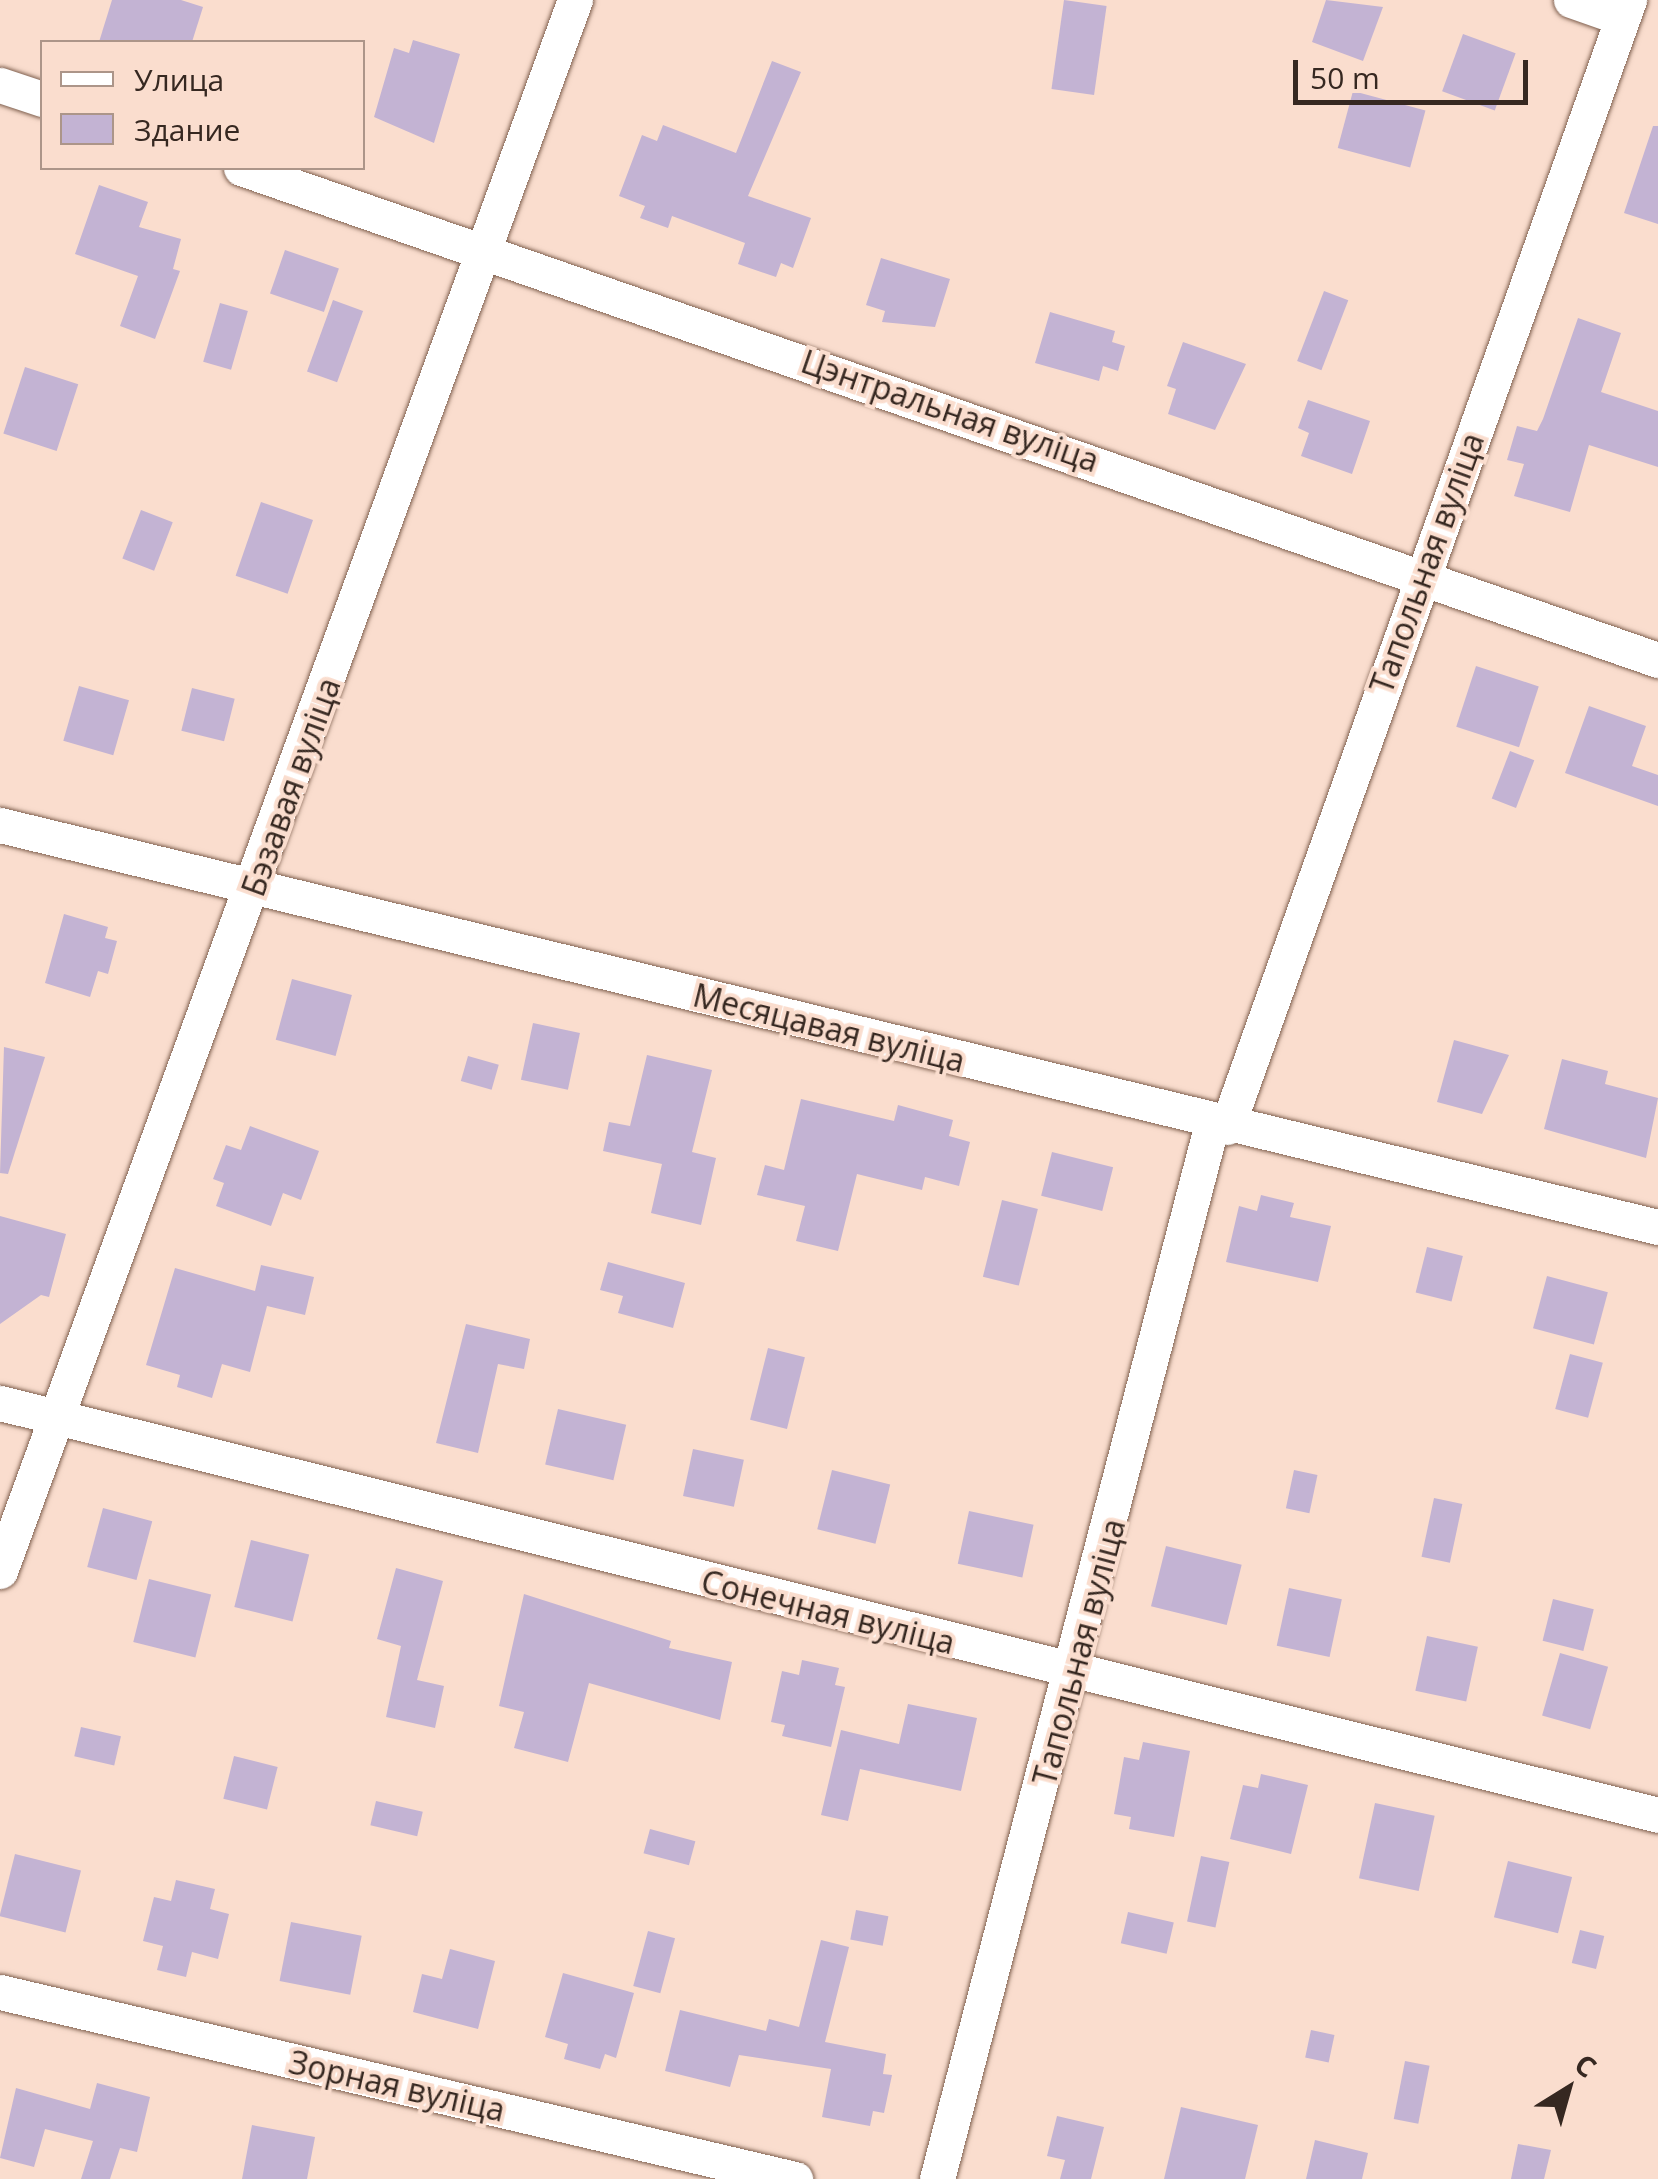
<!DOCTYPE html>
<html>
<head>
<meta charset="utf-8">
<style>
  body { margin:0 }
  #map { position:relative; width:1658px; height:2179px; overflow:hidden; background:#faddce; font-family:"Open Sans",sans-serif }
  div>[style] { position:absolute }
  .building>* { inset:0; background:#c3b3d3; transform-origin:0 0 }
  .roads { filter:drop-shadow(0 0 2px #7f604f) drop-shadow(0 0 2px #7f604f) }
  .street>* { height:35px; margin:-17.5px; padding:0 17.5px; transform-origin:17.5px; border-radius:17.5px; background:#fff }
  span { translate:-50% -50%; white-space:nowrap; text-align:center; line-height:1.15; -webkit-text-stroke:8px #faddce; paint-order:stroke }
  .street-label { font-size:32px; color:#362821 }
  .legend { position:absolute; left:40px; top:40px; width:325px; height:130px; box-sizing:border-box; background:#faddce; border:2px solid #ac9589; margin:0; padding:12px 18px; list-style:none; font-size:30px; color:#362821 }
  .legend li { display:flex; align-items:center; gap:20px; height:50px }
  .legend b { width:50px; border:2px solid #ac9589 }
  .north { position:absolute; left:1518px; top:2039px; width:100px; height:100px; -webkit-text-stroke:8px #faddce; paint-order:stroke; rotate:37deg; font-size:28px; font-weight:700; line-height:40px; text-align:center; color:#362821 }
  .north::after { content:''; display:block; margin:auto; width:35px; height:45px; background:#362821; clip-path:polygon(50% 0,100% 100%,50% 72%,0 100%) }
  .scale { position:absolute; left:1293px; top:60px; width:235px; height:45px; box-sizing:border-box; border:5px solid #362821; border-top:0; padding-left:12px; font-size:30px; line-height:35px; white-space:nowrap; color:#362821; -webkit-text-stroke:8px #faddce; paint-order:stroke }
</style>
</head>
<body>
<div id="map">
  <div class="building">
    <div style="clip-path:polygon(112px 0,181px 0,203px 7px,192px 42px,99px 42px)"></div>
    <div style="left:1064px;top:0;width:43px;height:90px;rotate:8deg"></div>
    <div style="clip-path:polygon(1326px 0,1383px 7px,1363px 61px,1312px 42px)"></div>
    <div style="left:1463px;top:34px;width:56px;height:61px;rotate:20deg"></div>
    <div style="clip-path:polygon(413px 40px,460px 54px,434px 143px,374px 117px,394px 48px,409px 53px)"></div>
    <div style="clip-path:polygon(772px 61px,801px 72px,748px 196px,811px 218px,793px 268px,781px 263px,776px 277px,738px 264px,745px 243px,672px 216px,668px 228px,640px 218px,645px 206px,619px 196px,642px 135px,657px 141px,663px 125px,736px 153px)"></div>
    <div style="left:1353px;top:91px;width:75px;height:59px;rotate:15deg"></div>
    <div style="clip-path:polygon(1653px 126px,1658px 126px,1658px 224px,1624px 213px)"></div>
    <div style="clip-path:polygon(99px 185px,148px 202px,139px 227px,181px 239px,173px 269px,180px 271px,155px 339px,120px 326px,138px 276px,75px 254px)"></div>
    <div style="left:285px;top:250px;width:57px;height:46px;rotate:19deg"></div>
    <div style="clip-path:polygon(881px 258px,950px 279px,935px 327px,882px 322px,885px 311px,866px 305px)"></div>
    <div style="left:1324px;top:291px;width:26px;height:75px;rotate:21deg"></div>
    <div style="left:333px;top:300px;width:32px;height:76px;rotate:20deg"></div>
    <div style="left:220px;top:303px;width:29px;height:61px;rotate:16deg"></div>
    <div style="clip-path:polygon(1050px 312px,1115px 331px,1112px 342px,1125px 346px,1118px 371px,1103px 366px,1099px 381px,1035px 363px)"></div>
    <div style="clip-path:polygon(1578px 318px,1621px 333px,1601px 392px,1658px 411px,1658px 467px,1589px 445px,1570px 512px,1514px 496px,1524px 464px,1507px 460px,1517px 426px,1537px 431px,1543px 419px)"></div>
    <div style="clip-path:polygon(1183px 342px,1246px 364px,1215px 430px,1168px 414px,1176px 389px,1167px 386px)"></div>
    <div style="left:25px;top:367px;width:56px;height:70px;rotate:18deg"></div>
    <div style="clip-path:polygon(1308px 400px,1370px 421px,1352px 474px,1301px 456px,1309px 433px,1298px 428px)"></div>
    <div style="left:261px;top:502px;width:55px;height:78px;rotate:19deg"></div>
    <div style="left:141px;top:510px;width:34px;height:52px;rotate:21deg"></div>
    <div style="left:1476px;top:666px;width:66px;height:64px;rotate:18deg"></div>
    <div style="left:79px;top:686px;width:52px;height:57px;rotate:16deg"></div>
    <div style="left:192px;top:688px;width:44px;height:44px;rotate:14deg"></div>
    <div style="clip-path:polygon(1589px 706px,1646px 726px,1632px 766px,1658px 775px,1658px 806px,1565px 773px)"></div>
    <div style="left:1510px;top:751px;width:26px;height:51px;rotate:21deg"></div>
    <div style="clip-path:polygon(64px 914px,108px 927px,105px 938px,117px 941px,108px 974px,98px 971px,90px 997px,45px 983px)"></div>
    <div style="left:292px;top:979px;width:62px;height:63px;rotate:15deg"></div>
    <div style="left:533px;top:1023px;width:48px;height:58px;rotate:12deg"></div>
    <div style="clip-path:polygon(1454px 1040px,1509px 1055px,1482px 1114px,1437px 1102px)"></div>
    <div style="clip-path:polygon(4px 1047px,45px 1057px,8px 1174px,0 1173px)"></div>
    <div style="clip-path:polygon(647px 1055px,712px 1070px,692px 1152px,716px 1158px,701px 1225px,651px 1213px,662px 1164px,603px 1151px,609px 1122px,630px 1126px)"></div>
    <div style="left:468px;top:1056px;width:32px;height:26px;rotate:16deg"></div>
    <div style="clip-path:polygon(1562px 1059px,1608px 1071px,1605px 1084px,1658px 1098px,1646px 1158px,1544px 1129px)"></div>
    <div style="clip-path:polygon(801px 1099px,894px 1121px,898px 1105px,953px 1120px,949px 1136px,970px 1142px,959px 1186px,925px 1177px,922px 1190px,857px 1174px,838px 1251px,796px 1241px,805px 1206px,757px 1195px,765px 1165px,784px 1170px)"></div>
    <div style="clip-path:polygon(250px 1126px,319px 1151px,301px 1200px,283px 1193px,271px 1226px,216px 1206px,224px 1183px,213px 1179px,226px 1145px,241px 1150px)"></div>
    <div style="left:1052px;top:1152px;width:63px;height:45px;rotate:14deg"></div>
    <div style="clip-path:polygon(1261px 1195px,1294px 1203px,1290px 1217px,1331px 1226px,1318px 1282px,1226px 1262px,1239px 1206px,1257px 1211px)"></div>
    <div style="left:1002px;top:1200px;width:37px;height:79px;rotate:14deg"></div>
    <div style="clip-path:polygon(0 1216px,66px 1234px,49px 1297px,41px 1295px,0 1324px)"></div>
    <div style="left:1427px;top:1247px;width:37px;height:47px;rotate:14deg"></div>
    <div style="clip-path:polygon(608px 1262px,685px 1283px,673px 1328px,618px 1313px,623px 1296px,600px 1290px)"></div>
    <div style="clip-path:polygon(261px 1265px,314px 1277px,305px 1315px,267px 1306px,250px 1372px,222px 1364px,212px 1398px,177px 1387px,180px 1375px,146px 1365px,175px 1268px,255px 1291px)"></div>
    <div style="left:1547px;top:1276px;width:63px;height:54px;rotate:15deg"></div>
    <div style="clip-path:polygon(466px 1324px,530px 1339px,524px 1369px,498px 1364px,478px 1453px,436px 1443px)"></div>
    <div style="left:768px;top:1348px;width:38px;height:74px;rotate:14deg"></div>
    <div style="left:1570px;top:1354px;width:34px;height:57px;rotate:15deg"></div>
    <div style="left:558px;top:1409px;width:70px;height:57px;rotate:13deg"></div>
    <div style="left:693px;top:1449px;width:52px;height:48px;rotate:12deg"></div>
    <div style="left:832px;top:1470px;width:60px;height:61px;rotate:14deg"></div>
    <div style="left:1294px;top:1470px;width:24px;height:39px;rotate:12deg"></div>
    <div style="left:1434px;top:1498px;width:29px;height:60px;rotate:12deg"></div>
    <div style="left:103px;top:1508px;width:51px;height:61px;rotate:15deg"></div>
    <div style="left:969px;top:1511px;width:66px;height:54px;rotate:12deg"></div>
    <div style="left:251px;top:1540px;width:60px;height:69px;rotate:14deg"></div>
    <div style="left:1166px;top:1546px;width:78px;height:62px;rotate:14deg"></div>
    <div style="clip-path:polygon(396px 1568px,443px 1581px,417px 1680px,444px 1686px,435px 1728px,386px 1717px,401px 1646px,377px 1639px)"></div>
    <div style="left:149px;top:1579px;width:64px;height:65px;rotate:14deg"></div>
    <div style="left:1289px;top:1588px;width:54px;height:59px;rotate:12deg"></div>
    <div style="clip-path:polygon(524px 1594px,671px 1641px,669px 1648px,732px 1662px,720px 1720px,589px 1683px,568px 1762px,514px 1748px,524px 1712px,499px 1706px)"></div>
    <div style="left:1553px;top:1599px;width:42px;height:43px;rotate:14deg"></div>
    <div style="left:1427px;top:1636px;width:52px;height:56px;rotate:12deg"></div>
    <div style="left:1560px;top:1653px;width:50px;height:65px;rotate:16deg"></div>
    <div style="clip-path:polygon(802px 1660px,839px 1668px,835px 1685px,845px 1687px,831px 1747px,782px 1736px,785px 1725px,771px 1722px,782px 1671px,799px 1675px)"></div>
    <div style="clip-path:polygon(908px 1704px,977px 1718px,961px 1791px,860px 1769px,848px 1821px,821px 1815px,841px 1730px,899px 1744px)"></div>
    <div style="left:81px;top:1727px;width:41px;height:30px;rotate:13deg"></div>
    <div style="clip-path:polygon(1143px 1742px,1190px 1751px,1174px 1837px,1129px 1829px,1131px 1817px,1114px 1814px,1124px 1757px,1139px 1760px)"></div>
    <div style="left:234px;top:1756px;width:45px;height:44px;rotate:14deg"></div>
    <div style="clip-path:polygon(1261px 1774px,1308px 1785px,1291px 1854px,1230px 1839px,1243px 1785px,1258px 1788px)"></div>
    <div style="left:376px;top:1801px;width:48px;height:25px;rotate:13deg"></div>
    <div style="left:1375px;top:1803px;width:61px;height:77px;rotate:12deg"></div>
    <div style="left:650px;top:1829px;width:47px;height:25px;rotate:15deg"></div>
    <div style="left:15px;top:1854px;width:68px;height:64px;rotate:14deg"></div>
    <div style="left:1201px;top:1856px;width:29px;height:67px;rotate:12deg"></div>
    <div style="left:1508px;top:1861px;width:66px;height:58px;rotate:14deg"></div>
    <div style="clip-path:polygon(176px 1880px,215px 1889px,210px 1909px,229px 1914px,218px 1959px,192px 1952px,186px 1977px,157px 1970px,163px 1946px,143px 1941px,154px 1897px,171px 1901px)"></div>
    <div style="left:856px;top:1910px;width:33px;height:30px;rotate:11deg"></div>
    <div style="left:1128px;top:1912px;width:47px;height:32px;rotate:13deg"></div>
    <div style="left:291px;top:1922px;width:72px;height:60px;rotate:11deg"></div>
    <div style="left:1580px;top:1930px;width:25px;height:34px;rotate:14deg"></div>
    <div style="left:648px;top:1931px;width:28px;height:57px;rotate:15deg"></div>
    <div style="clip-path:polygon(821px 1940px,849px 1947px,825px 2042px,886px 2054px,883px 2074px,892px 2075px,884px 2113px,873px 2111px,870px 2126px,822px 2117px,831px 2069px,739px 2055px,730px 2087px,665px 2071px,680px 2010px,766px 2031px,769px 2019px,799px 2027px)"></div>
    <div style="clip-path:polygon(450px 1949px,495px 1961px,478px 2029px,413px 2012px,422px 1974px,442px 1979px)"></div>
    <div style="clip-path:polygon(563px 1973px,634px 1993px,616px 2058px,605px 2054px,600px 2069px,564px 2059px,568px 2044px,545px 2037px)"></div>
    <div style="left:1311px;top:2030px;width:24px;height:28px;rotate:12deg"></div>
    <div style="left:1405px;top:2061px;width:25px;height:59px;rotate:11deg"></div>
    <div style="clip-path:polygon(97px 2083px,150px 2097px,137px 2152px,120px 2148px,110px 2179px,81px 2179px,93px 2141px,45px 2129px,34px 2167px,0 2158px,16px 2088px,90px 2109px)"></div>
    <div style="clip-path:polygon(1181px 2107px,1258px 2125px,1245px 2179px,1164px 2179px)"></div>
    <div style="clip-path:polygon(1057px 2116px,1104px 2127px,1091px 2179px,1060px 2179px,1065px 2160px,1047px 2156px)"></div>
    <div style="clip-path:polygon(252px 2125px,315px 2137px,307px 2179px,242px 2179px)"></div>
    <div style="clip-path:polygon(1315px 2140px,1368px 2153px,1362px 2179px,1306px 2179px)"></div>
    <div style="clip-path:polygon(1518px 2144px,1551px 2150px,1544px 2179px,1511px 2179px)"></div>
  </div>
  <div class="roads">
    <div class="street">
      <div style="left:1571px;top:0;width:54px;rotate:19.4deg"></div>
      <div style="left:0;top:85px;width:44px;rotate:18.4deg"></div>
      <div style="left:241px;top:168px;width:1500px;rotate:19.15deg"></div>
      <div style="left:0;top:825px;width:1706px;rotate:13.63deg"></div>
      <div style="left:1227px;top:1127px;width:1197px;rotate:-70.37deg"></div>
      <div style="left:0;top:1403px;width:1708px;rotate:13.95deg"></div>
      <div style="left:0;top:1571px;width:1673px;rotate:-69.9deg"></div>
      <div style="left:0;top:1992px;width:817px;rotate:13.24deg"></div>
      <div style="left:937px;top:2179px;width:1091px;rotate:-75.4deg"></div>
    </div>
  </div>
  <div class="street-label">
    <span style="left:950px;top:411px;rotate:19deg">Цэнтральная вуліца</span>
    <span style="left:1427px;top:563px;rotate:-70deg">Тапольная вуліца</span>
    <span style="left:291px;top:787px;rotate:-70deg">Бэзавая вуліца</span>
    <span style="left:829px;top:1028px;rotate:14deg">Месяцавая вуліца</span>
    <span style="left:828px;top:1612px;rotate:14deg">Сонечная вуліца</span>
    <span style="left:1079px;top:1652px;rotate:-75deg">Тапольная вуліца</span>
    <span style="left:397px;top:2086px;rotate:13deg">Зорная вуліца</span>
  </div>
  <ul class="legend">
  <li><b style="height:12px;background:#fff"></b>Улица</li>
  <li><b style="height:28px;background:#c3b3d3"></b>Здание</li>
  </ul>
  <div class="north">С</div>
  <div class="scale">50 m</div>
</div>
</body>
</html>
